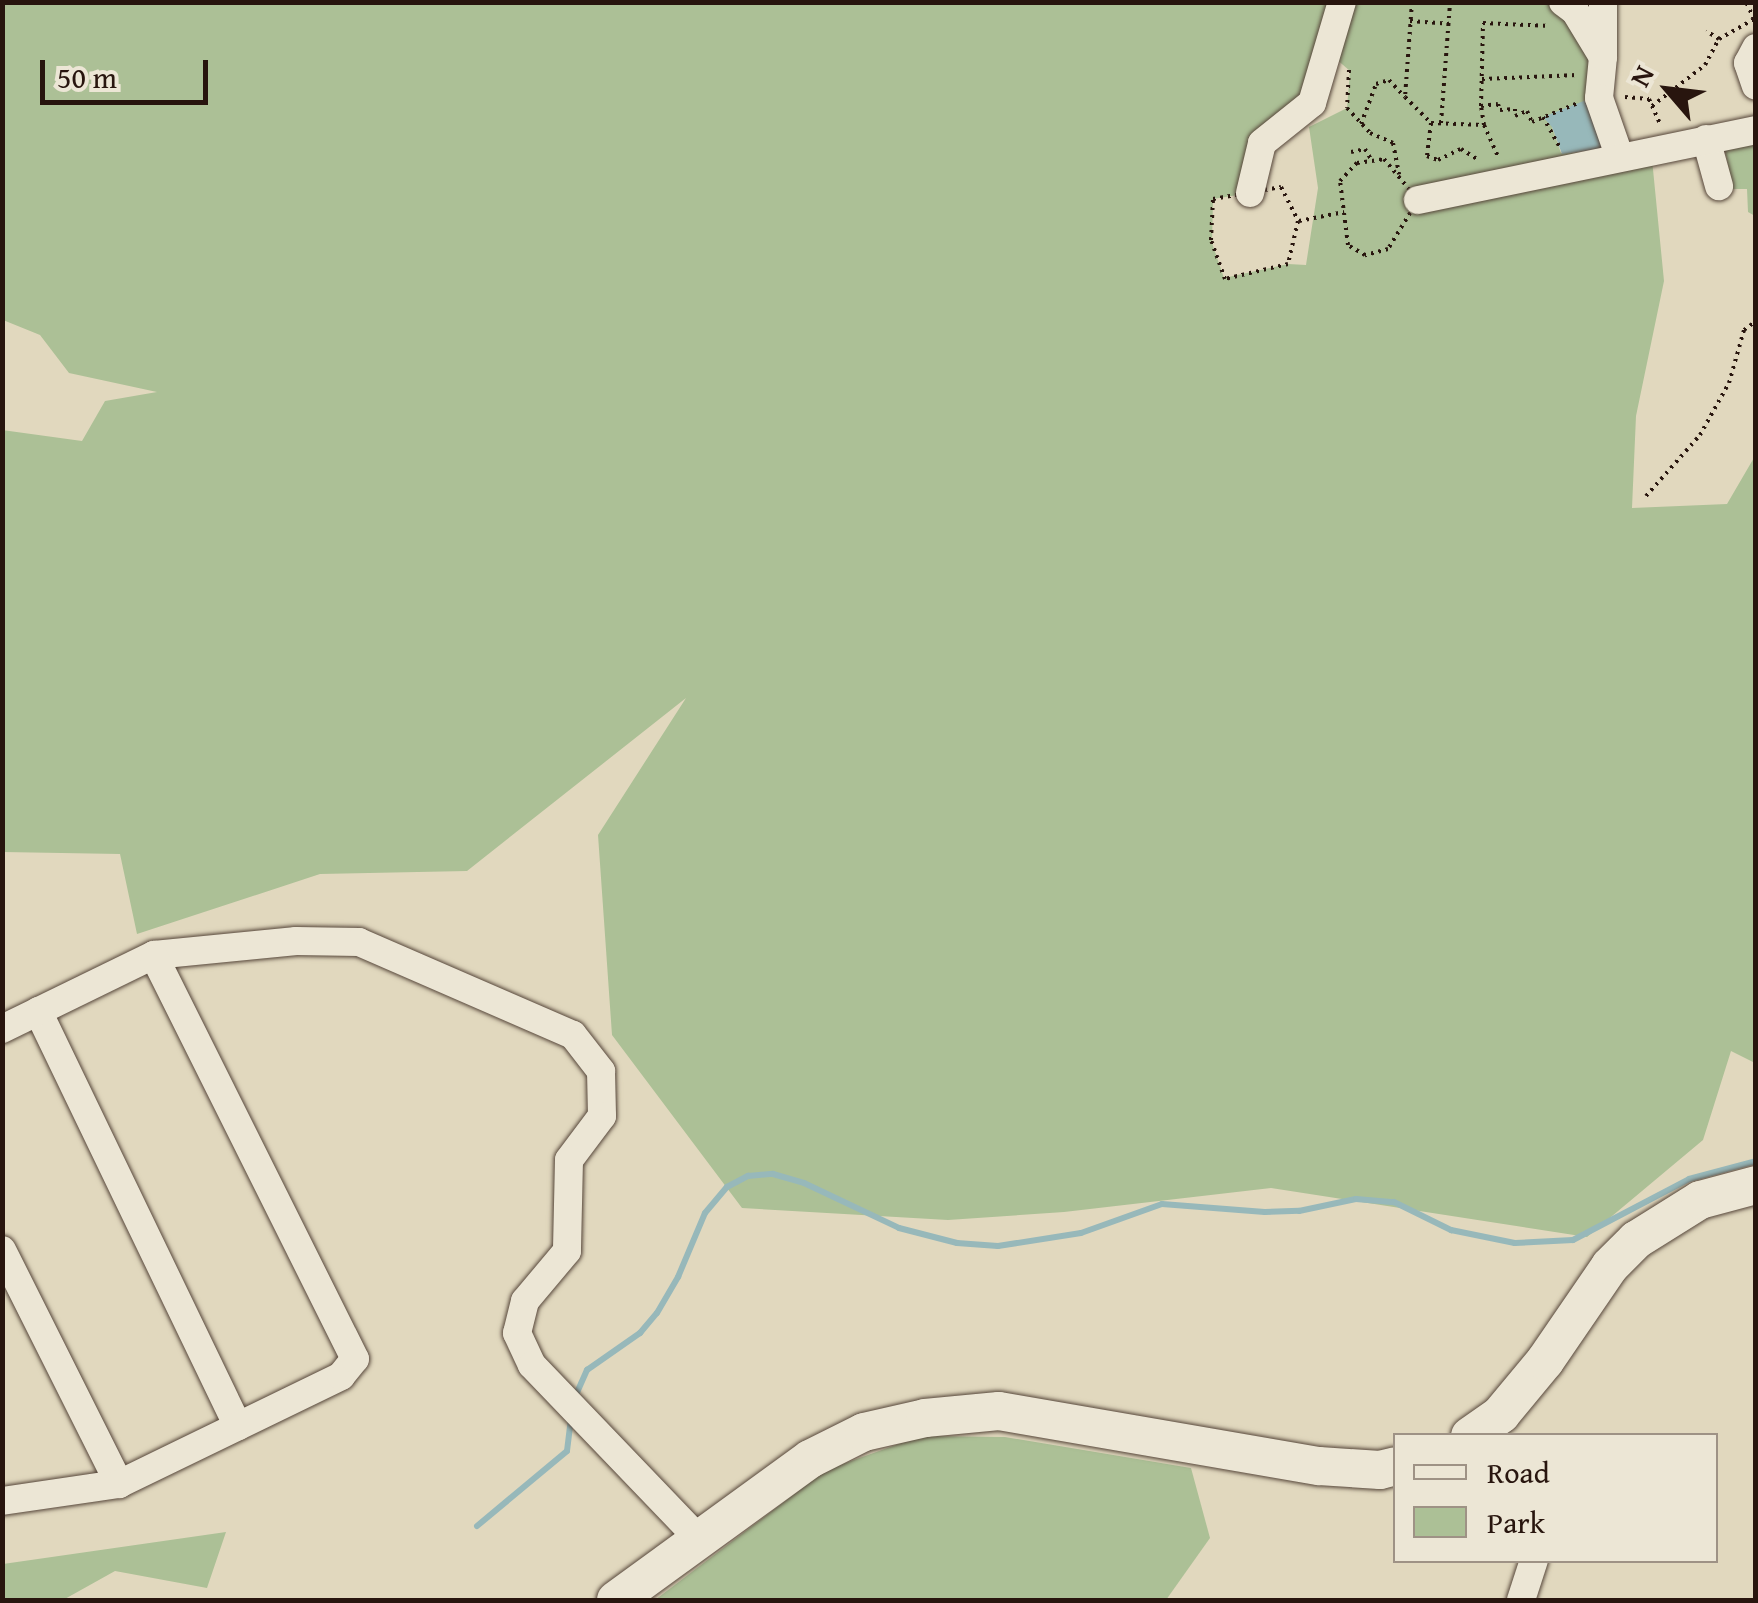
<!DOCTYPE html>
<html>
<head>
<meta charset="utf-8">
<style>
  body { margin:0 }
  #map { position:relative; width:1758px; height:1603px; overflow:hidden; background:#e1d8be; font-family:"Gentium Book Plus",serif }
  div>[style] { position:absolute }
  .green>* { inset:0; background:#acc096 }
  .water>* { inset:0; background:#97b8ba }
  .stream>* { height:6px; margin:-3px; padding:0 3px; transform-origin:3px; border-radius:3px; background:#97b8ba }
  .path>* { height:4px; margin-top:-2px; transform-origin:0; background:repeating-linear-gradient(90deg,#28150e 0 2.5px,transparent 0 7.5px) }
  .roads { filter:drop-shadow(0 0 2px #56463a) drop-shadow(0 0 2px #56463a) }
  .street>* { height:28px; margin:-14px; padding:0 14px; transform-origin:14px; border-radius:14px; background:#ece6d5 }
  .secondary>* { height:38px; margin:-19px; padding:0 19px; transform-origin:19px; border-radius:19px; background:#ece6d5 }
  span { translate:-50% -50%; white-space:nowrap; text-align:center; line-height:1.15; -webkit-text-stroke:8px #ece6d5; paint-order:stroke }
  .frame { position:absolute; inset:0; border:5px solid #28150e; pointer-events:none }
  .legend { position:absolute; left:1393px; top:1433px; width:325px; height:130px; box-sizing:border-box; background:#ece6d5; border:2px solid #9e9285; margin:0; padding:12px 18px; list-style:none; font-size:30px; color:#28150e }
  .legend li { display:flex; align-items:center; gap:20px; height:50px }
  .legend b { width:50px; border:2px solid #9e9285 }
  .north { position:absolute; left:1618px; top:40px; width:100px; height:100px; -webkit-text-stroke:8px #ece6d5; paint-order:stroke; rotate:298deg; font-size:28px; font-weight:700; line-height:40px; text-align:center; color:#28150e }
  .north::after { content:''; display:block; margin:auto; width:35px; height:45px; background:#28150e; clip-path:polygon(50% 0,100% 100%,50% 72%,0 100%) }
  .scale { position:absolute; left:40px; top:60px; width:168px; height:45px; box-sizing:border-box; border:5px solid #28150e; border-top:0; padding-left:12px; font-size:30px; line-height:35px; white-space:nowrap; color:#28150e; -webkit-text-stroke:8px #ece6d5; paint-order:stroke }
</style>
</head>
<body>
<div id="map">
  <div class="green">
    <div style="clip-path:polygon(evenodd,3px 3px,1574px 3px,1599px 95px,1552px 127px,1561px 153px,1651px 149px,1664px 281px,1636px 416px,1632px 508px,1727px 504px,1755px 456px,1755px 1063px,1731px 1051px,1703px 1140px,1587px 1237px,1271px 1188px,1064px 1212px,948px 1220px,742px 1208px,612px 1035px,598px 835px,686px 698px,467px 871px,320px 874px,137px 934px,120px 854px,3px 852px,2px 430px,82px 441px,105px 401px,157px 392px,69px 373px,40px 335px,3px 320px,3px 3px,1327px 51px,1350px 71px,1347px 108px,1309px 127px,1318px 188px,1306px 265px,1288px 264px,1224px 278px,1212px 243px,1213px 199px,1250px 193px,1262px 143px,1312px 103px,1327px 51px)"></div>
    <div style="clip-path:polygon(1755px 130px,1755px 216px,1748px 212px,1747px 189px,1733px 189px,1722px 136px)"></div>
    <div style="clip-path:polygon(921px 1436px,1005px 1437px,1191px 1468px,1210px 1538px,1166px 1600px,655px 1600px,826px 1470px)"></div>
    <div style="clip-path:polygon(226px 1532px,207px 1588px,115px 1571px,63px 1600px,3px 1600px,3px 1564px)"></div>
  </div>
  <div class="water">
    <div style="clip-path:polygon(1599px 95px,1616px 147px,1562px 154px,1552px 127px,1543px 117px)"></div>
  </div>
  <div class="stream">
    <div style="left:575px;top:1397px;width:30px;rotate:-66deg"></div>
    <div style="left:587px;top:1370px;width:65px;rotate:-34.9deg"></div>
    <div style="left:640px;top:1333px;width:26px;rotate:-50deg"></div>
    <div style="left:657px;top:1313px;width:42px;rotate:-59.7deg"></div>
    <div style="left:678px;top:1277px;width:69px;rotate:-67.1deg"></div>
    <div style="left:705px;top:1213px;width:34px;rotate:-50deg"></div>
    <div style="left:727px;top:1187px;width:24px;rotate:-28deg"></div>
    <div style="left:748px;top:1176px;width:25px;rotate:-5deg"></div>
    <div style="left:773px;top:1174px;width:32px;rotate:16deg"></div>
    <div style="left:804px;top:1183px;width:105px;rotate:25.3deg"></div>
    <div style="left:899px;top:1228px;width:60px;rotate:14.5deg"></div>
    <div style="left:957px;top:1243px;width:41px;rotate:4.2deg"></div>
    <div style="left:998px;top:1246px;width:84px;rotate:-8.9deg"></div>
    <div style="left:1081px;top:1233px;width:86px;rotate:-19.7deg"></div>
    <div style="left:1162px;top:1204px;width:103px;rotate:4.4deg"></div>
    <div style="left:1265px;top:1212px;width:34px;rotate:-2deg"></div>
    <div style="left:1299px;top:1211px;width:58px;rotate:-11.9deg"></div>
    <div style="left:1356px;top:1199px;width:38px;rotate:5deg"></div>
    <div style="left:1394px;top:1202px;width:64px;rotate:26.2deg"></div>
    <div style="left:1451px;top:1230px;width:65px;rotate:11.5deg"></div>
    <div style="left:1515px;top:1243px;width:58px;rotate:-3deg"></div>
    <div style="left:1573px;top:1240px;width:131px;rotate:-27.7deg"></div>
    <div style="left:1689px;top:1179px;width:69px;rotate:-15deg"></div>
    <div style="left:477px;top:1526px;width:117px;rotate:-39.8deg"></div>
    <div style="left:567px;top:1451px;width:32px;rotate:-83deg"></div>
  </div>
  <div class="path">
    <div style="left:1412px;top:2px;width:95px;rotate:94.2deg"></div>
    <div style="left:1405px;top:97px;width:37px;rotate:45deg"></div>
    <div style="left:1431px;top:123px;width:33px;rotate:97deg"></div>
    <div style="left:1427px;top:156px;width:12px;rotate:20deg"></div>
    <div style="left:1438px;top:160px;width:25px;rotate:-26deg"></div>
    <div style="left:1461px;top:149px;width:22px;rotate:32deg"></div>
    <div style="left:1410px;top:21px;width:39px;rotate:4deg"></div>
    <div style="left:1719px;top:39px;width:40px;rotate:-29.7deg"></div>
    <div style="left:1754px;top:19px;width:19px;rotate:-115deg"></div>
    <div style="left:1349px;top:70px;width:38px;rotate:93deg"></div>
    <div style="left:1347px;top:108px;width:34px;rotate:47deg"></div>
    <div style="left:1370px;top:133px;width:25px;rotate:23deg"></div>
    <div style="left:1393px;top:143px;width:32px;rotate:79deg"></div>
    <div style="left:1482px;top:79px;width:95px;rotate:-2.4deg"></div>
    <div style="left:1625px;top:97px;width:24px;rotate:5deg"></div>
    <div style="left:1649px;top:99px;width:27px;rotate:66deg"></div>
    <div style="left:1481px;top:106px;width:83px;rotate:-88.6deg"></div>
    <div style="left:1483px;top:23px;width:67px;rotate:2.6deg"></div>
    <div style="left:1652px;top:106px;width:67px;rotate:-37.7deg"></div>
    <div style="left:1705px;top:65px;width:30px;rotate:-62deg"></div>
    <div style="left:1719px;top:39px;width:15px;rotate:-148deg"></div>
    <div style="left:1543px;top:117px;width:35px;rotate:61deg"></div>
    <div style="left:1431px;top:123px;width:53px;rotate:2.2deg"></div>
    <div style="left:1484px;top:125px;width:19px;rotate:-99deg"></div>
    <div style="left:1481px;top:106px;width:17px;rotate:-7deg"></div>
    <div style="left:1498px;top:104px;width:6px;rotate:72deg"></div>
    <div style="left:1500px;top:110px;width:15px;rotate:-4deg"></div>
    <div style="left:1515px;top:109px;width:7px;rotate:90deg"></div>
    <div style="left:1515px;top:116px;width:13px;rotate:-23deg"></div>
    <div style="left:1527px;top:111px;width:12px;rotate:66deg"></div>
    <div style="left:1532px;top:122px;width:50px;rotate:-22.4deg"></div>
    <div style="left:1441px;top:123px;width:121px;rotate:-85.7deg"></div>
    <div style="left:1361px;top:124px;width:43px;rotate:-69.4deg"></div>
    <div style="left:1376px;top:84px;width:14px;rotate:-17deg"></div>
    <div style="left:1389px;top:80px;width:23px;rotate:47deg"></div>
    <div style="left:1484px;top:125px;width:35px;rotate:66deg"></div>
    <div style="left:1351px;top:152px;width:14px;rotate:-12deg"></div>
    <div style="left:1365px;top:149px;width:14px;rotate:60deg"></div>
    <div style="left:1384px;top:159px;width:53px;rotate:50.3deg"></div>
    <div style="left:1418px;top:200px;width:57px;rotate:121.5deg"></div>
    <div style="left:1388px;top:249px;width:24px;rotate:165deg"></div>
    <div style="left:1365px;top:255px;width:20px;rotate:-150deg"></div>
    <div style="left:1348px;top:245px;width:64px;rotate:-97.1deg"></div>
    <div style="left:1340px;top:181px;width:25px;rotate:-47deg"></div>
    <div style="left:1357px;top:163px;width:27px;rotate:-8deg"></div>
    <div style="left:1281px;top:187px;width:38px;rotate:63deg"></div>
    <div style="left:1298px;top:221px;width:44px;rotate:103.1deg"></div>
    <div style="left:1288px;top:264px;width:65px;rotate:166.6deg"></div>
    <div style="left:1225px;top:279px;width:41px;rotate:-109.7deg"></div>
    <div style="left:1211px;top:240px;width:41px;rotate:-87.2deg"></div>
    <div style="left:1213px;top:199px;width:69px;rotate:-10deg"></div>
    <div style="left:1299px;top:221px;width:46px;rotate:-11.3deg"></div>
    <div style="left:1646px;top:496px;width:81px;rotate:-48.5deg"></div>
    <div style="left:1700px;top:435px;width:60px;rotate:-60.9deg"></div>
    <div style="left:1729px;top:383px;width:55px;rotate:-74.2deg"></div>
    <div style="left:1744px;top:330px;width:15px;rotate:-37deg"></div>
  </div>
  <div class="roads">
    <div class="street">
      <div style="left:1563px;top:2px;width:15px;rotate:37deg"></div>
      <div style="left:1575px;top:11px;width:54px;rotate:58.7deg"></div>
      <div style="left:1603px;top:57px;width:41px;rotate:95.6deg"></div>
      <div style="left:1599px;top:98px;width:60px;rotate:70.7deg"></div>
      <div style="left:1603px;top:2px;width:54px;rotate:90deg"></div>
      <div style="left:1756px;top:48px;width:17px;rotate:118deg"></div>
      <div style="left:1748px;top:63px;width:24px;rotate:71deg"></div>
      <div style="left:1706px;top:139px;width:49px;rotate:74.5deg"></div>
      <div style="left:1250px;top:193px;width:51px;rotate:-76.5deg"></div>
      <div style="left:1262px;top:143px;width:64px;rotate:-38.7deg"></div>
      <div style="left:1312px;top:103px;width:105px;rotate:-73.5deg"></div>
      <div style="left:1418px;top:200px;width:345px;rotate:-11.7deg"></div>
      <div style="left:38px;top:1011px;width:461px;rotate:64.3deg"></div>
      <div style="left:2px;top:1029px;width:169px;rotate:-26deg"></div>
      <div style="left:154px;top:955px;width:143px;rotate:-5.6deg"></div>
      <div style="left:296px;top:941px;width:63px;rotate:0.9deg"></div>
      <div style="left:359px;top:942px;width:233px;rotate:23.5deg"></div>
      <div style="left:573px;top:1035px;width:46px;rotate:52.1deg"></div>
      <div style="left:601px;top:1071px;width:45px;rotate:88.7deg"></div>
      <div style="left:602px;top:1116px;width:55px;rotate:126.9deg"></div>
      <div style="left:569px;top:1160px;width:91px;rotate:91.3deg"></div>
      <div style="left:567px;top:1251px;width:65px;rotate:130deg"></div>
      <div style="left:525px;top:1301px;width:33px;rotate:104deg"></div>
      <div style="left:517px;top:1333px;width:35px;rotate:65deg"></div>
      <div style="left:532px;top:1365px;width:243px;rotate:46.2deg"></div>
      <div style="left:2px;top:1250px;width:262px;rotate:63.4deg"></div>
      <div style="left:2px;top:1501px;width:118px;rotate:-8.3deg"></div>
      <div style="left:119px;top:1484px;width:247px;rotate:-25.9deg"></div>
      <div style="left:341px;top:1376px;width:22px;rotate:-51deg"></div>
      <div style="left:355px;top:1359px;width:451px;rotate:-116.5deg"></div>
      <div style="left:1521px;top:1600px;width:42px;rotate:-72deg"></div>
    </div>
    <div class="secondary">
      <div style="left:1470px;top:1436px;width:38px;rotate:-35deg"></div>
      <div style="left:1501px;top:1414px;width:69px;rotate:-50.3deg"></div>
      <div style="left:1545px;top:1361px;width:115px;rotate:-55.6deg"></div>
      <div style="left:1610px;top:1266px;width:37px;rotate:-45deg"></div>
      <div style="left:1636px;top:1240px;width:75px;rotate:-32deg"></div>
      <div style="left:1700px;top:1200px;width:58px;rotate:-15deg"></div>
      <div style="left:616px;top:1600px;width:240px;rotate:-36deg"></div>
      <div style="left:810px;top:1459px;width:60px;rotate:-26.6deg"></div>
      <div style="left:864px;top:1432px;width:63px;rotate:-12.9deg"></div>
      <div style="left:925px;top:1418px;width:74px;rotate:-5.4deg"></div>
      <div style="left:999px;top:1411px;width:325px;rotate:9.8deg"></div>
      <div style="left:1319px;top:1466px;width:61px;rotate:3.8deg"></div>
      <div style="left:1380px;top:1470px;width:16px;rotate:-14deg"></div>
    </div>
  </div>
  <div class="frame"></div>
  <ul class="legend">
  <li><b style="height:12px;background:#ece6d5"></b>Road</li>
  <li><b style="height:28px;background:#acc096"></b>Park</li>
  </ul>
  <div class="north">N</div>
  <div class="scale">50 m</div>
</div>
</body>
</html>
